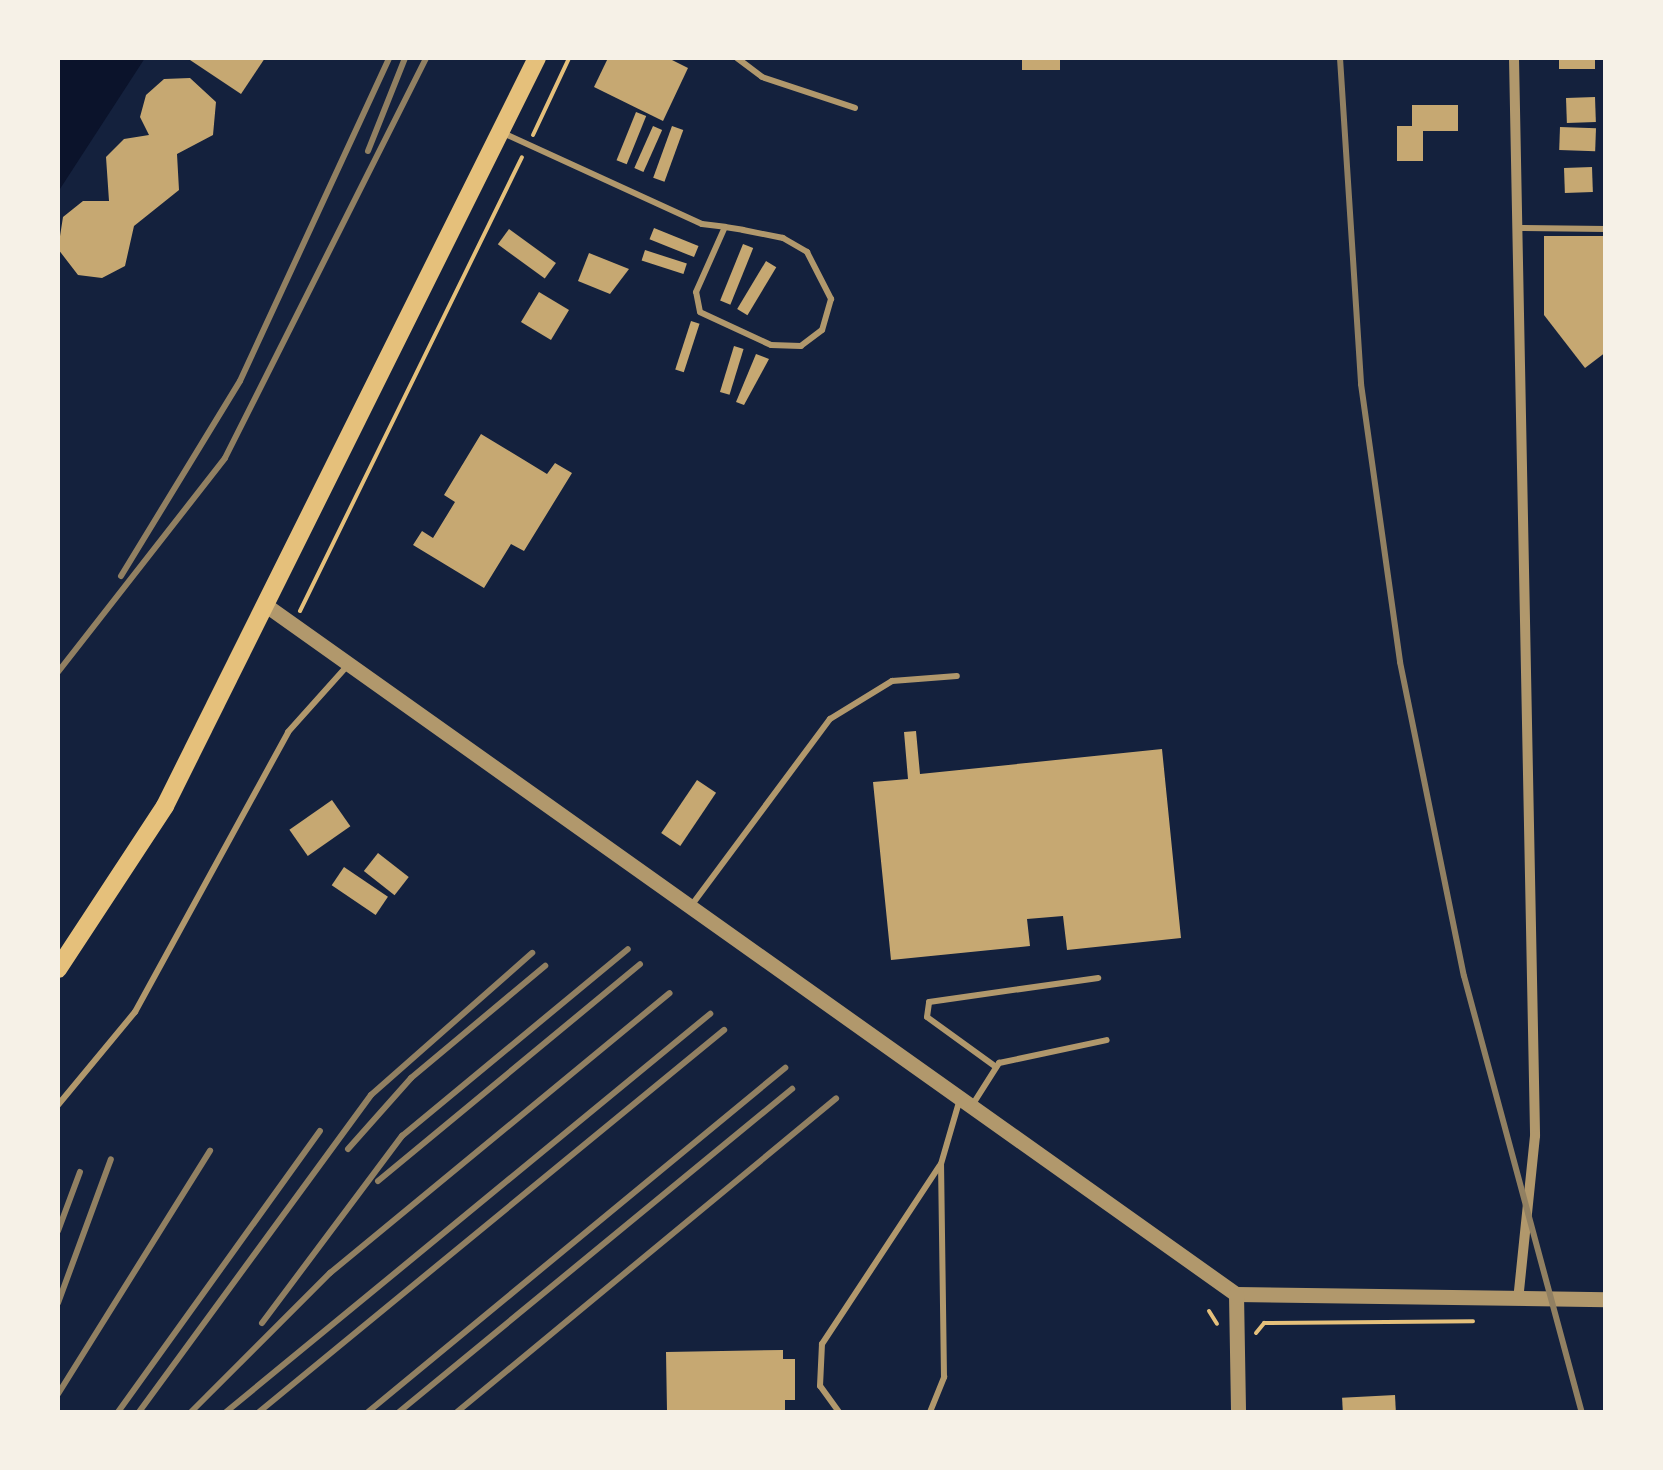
<!DOCTYPE html>
<html>
<head>
<meta charset="utf-8">
<style>
  body { margin:0 }
  #map { position:relative; width:1663px; height:1470px; overflow:hidden; background:#14213d; font-family:Arial,sans-serif }
  div>[style] { position:absolute }
  .water>* { inset:0; background:#0b132b }
  .building>* { inset:0; background:#c6a872; transform-origin:0 0 }
  .path>* { height:4px; margin:-2px; padding:0 2px; transform-origin:2px; border-radius:2px; background:#e5c07b }
  .service>* { height:6px; margin:-3px; padding:0 3px; transform-origin:3px; border-radius:3px; background:#b1986c }
  .minor>* { height:10px; margin:-5px; padding:0 5px; transform-origin:5px; border-radius:5px; background:#b1986c }
  .tertiary>* { height:15px; margin:-7.5px; padding:0 7.5px; transform-origin:7.5px; border-radius:7.5px; background:#b1986c }
  .secondary>* { height:18px; margin:-9px; padding:0 9px; transform-origin:9px; border-radius:9px; background:#e5c07b }
  .rail>* { height:6px; margin:-3px; padding:0 3px; transform-origin:3px; border-radius:3px; background:#918062 }
  span { translate:-50% -50%; white-space:nowrap; text-align:center; line-height:1.15; -webkit-text-stroke:10px #f6f1e7; paint-order:stroke }
  .frame { position:absolute; inset:0; border:60px solid #f6f1e7; pointer-events:none }
</style>
</head>
<body>
<div id="map">
  <div class="water">
    <div style="clip-path:polygon(58px 58px,145px 58px,58px 192px)"></div>
  </div>
  <div class="building">
    <div style="clip-path:polygon(187px 58px,265px 58px,241px 94px)"></div>
    <div style="clip-path:polygon(608px 58px,668px 58px,688px 68px,663px 121px,594px 87px)"></div>
    <div style="left:1022px;top:58px;width:38px;height:12px"></div>
    <div style="left:1559px;top:58px;width:36px;height:11px"></div>
    <div style="clip-path:polygon(190px 78px,216px 102px,213px 135px,177px 154px,179px 190px,134px 226px,125px 266px,102px 278px,78px 275px,58px 249px,63px 217px,83px 201px,109px 201px,106px 157px,124px 139px,149px 135px,140px 117px,146px 95px,164px 79px)"></div>
    <div style="left:1595px;top:97px;width:25px;height:29px;rotate:88deg"></div>
    <div style="clip-path:polygon(1412px 105px,1458px 105px,1458px 131px,1423px 131px,1423px 161px,1397px 161px,1397px 126px,1412px 126px)"></div>
    <div style="left:636px;top:112px;width:11px;height:52px;rotate:22deg"></div>
    <div style="left:653px;top:126px;width:10px;height:46px;rotate:24deg"></div>
    <div style="left:672px;top:126px;width:12px;height:55px;rotate:20deg"></div>
    <div style="left:1560px;top:127px;width:36px;height:23px;rotate:2deg"></div>
    <div style="left:1592px;top:167px;width:25px;height:28px;rotate:88deg"></div>
    <div style="left:654px;top:228px;width:48px;height:12px;rotate:22deg"></div>
    <div style="left:509px;top:229px;width:58px;height:19px;rotate:36deg"></div>
    <div style="clip-path:polygon(1544px 236px,1606px 236px,1606px 352px,1585px 368px,1544px 315px)"></div>
    <div style="left:743px;top:244px;width:11px;height:61px;rotate:22deg"></div>
    <div style="left:645px;top:250px;width:44px;height:11px;rotate:18deg"></div>
    <div style="clip-path:polygon(589px 253px,629px 269px,610px 294px,578px 281px)"></div>
    <div style="left:766px;top:261px;width:12px;height:56px;rotate:31deg"></div>
    <div style="left:539px;top:292px;width:35px;height:35px;rotate:31deg"></div>
    <div style="left:691px;top:321px;width:9px;height:51px;rotate:18deg"></div>
    <div style="left:734px;top:346px;width:10px;height:48px;rotate:17deg"></div>
    <div style="clip-path:polygon(756px 354px,769px 359px,744px 405px,736px 402px)"></div>
    <div style="clip-path:polygon(481px 434px,547px 474px,555px 463px,572px 473px,524px 551px,511px 544px,484px 588px,413px 545px,422px 531px,433px 538px,455px 502px,444px 495px)"></div>
    <div style="clip-path:polygon(916px 731px,920px 774px,1162px 749px,1181px 938px,1067px 950px,1063px 916px,1027px 919px,1030px 946px,891px 960px,873px 782px,908px 779px,904px 732px)"></div>
    <div style="left:697px;top:780px;width:23px;height:64px;rotate:34deg"></div>
    <div style="left:332px;top:800px;width:32px;height:52px;rotate:55deg"></div>
    <div style="left:378px;top:853px;width:39px;height:23px;rotate:38deg"></div>
    <div style="left:344px;top:867px;width:53px;height:22px;rotate:34deg"></div>
    <div style="clip-path:polygon(783px 1350px,783px 1359px,795px 1359px,795px 1400px,785px 1400px,785px 1410px,667px 1412px,666px 1352px)"></div>
    <div style="left:1395px;top:1395px;width:17px;height:53px;rotate:87deg"></div>
  </div>
  <div class="path">
    <div style="left:533px;top:135px;width:85px;rotate:-64.9deg"></div>
    <div style="left:300px;top:611px;width:505px;rotate:-63.94deg"></div>
    <div style="left:1209px;top:1311px;width:15px;rotate:58deg"></div>
    <div style="left:1256px;top:1333px;width:13px;rotate:-51deg"></div>
    <div style="left:1264px;top:1323px;width:209px;rotate:-0.5deg"></div>
  </div>
  <div class="service">
    <div style="left:737px;top:58px;width:31px;rotate:37deg"></div>
    <div style="left:762px;top:77px;width:98px;rotate:18.4deg"></div>
    <div style="left:501px;top:132px;width:221px;rotate:24.6deg"></div>
    <div style="left:702px;top:224px;width:23px;rotate:7deg"></div>
    <div style="left:725px;top:227px;width:18px;rotate:9deg"></div>
    <div style="left:743px;top:230px;width:41px;rotate:11.3deg"></div>
    <div style="left:783px;top:238px;width:28px;rotate:30deg"></div>
    <div style="left:807px;top:252px;width:53px;rotate:62.9deg"></div>
    <div style="left:831px;top:299px;width:32px;rotate:106deg"></div>
    <div style="left:822px;top:330px;width:26px;rotate:143deg"></div>
    <div style="left:801px;top:346px;width:30px;rotate:-178deg"></div>
    <div style="left:771px;top:345px;width:78px;rotate:-155.1deg"></div>
    <div style="left:700px;top:312px;width:20px;rotate:-101deg"></div>
    <div style="left:696px;top:292px;width:71px;rotate:-66deg"></div>
    <div style="left:1517px;top:228px;width:89px;rotate:0.6deg"></div>
    <div style="left:691px;top:906px;width:233px;rotate:-53.4deg"></div>
    <div style="left:830px;top:719px;width:73px;rotate:-31.5deg"></div>
    <div style="left:892px;top:681px;width:65px;rotate:-4.4deg"></div>
    <div style="left:996px;top:1067px;width:85px;rotate:-144.1deg"></div>
    <div style="left:927px;top:1017px;width:15px;rotate:-82deg"></div>
    <div style="left:929px;top:1002px;width:171px;rotate:-8.1deg"></div>
    <div style="left:973px;top:1104px;width:49px;rotate:-57.6deg"></div>
    <div style="left:999px;top:1063px;width:110px;rotate:-12deg"></div>
    <div style="left:58px;top:1105px;width:121px;rotate:-50.4deg"></div>
    <div style="left:135px;top:1012px;width:319px;rotate:-61.3deg"></div>
    <div style="left:288px;top:732px;width:89px;rotate:-48.2deg"></div>
    <div style="left:839px;top:1412px;width:32px;rotate:-126deg"></div>
    <div style="left:820px;top:1386px;width:42px;rotate:-87.3deg"></div>
    <div style="left:822px;top:1344px;width:214px;rotate:-56.6deg"></div>
    <div style="left:930px;top:1412px;width:38px;rotate:-68deg"></div>
    <div style="left:944px;top:1377px;width:213px;rotate:-90.8deg"></div>
    <div style="left:941px;top:1164px;width:65px;rotate:-73.8deg"></div>
  </div>
  <div class="minor">
    <div style="left:1514px;top:58px;width:1078px;rotate:88.88deg"></div>
    <div style="left:1535px;top:1136px;width:165px;rotate:95.9deg"></div>
  </div>
  <div class="tertiary">
    <div style="left:267px;top:606px;width:1188px;rotate:35.38deg"></div>
    <div style="left:1236px;top:1294px;width:370px;rotate:0.8deg"></div>
    <div style="left:1236px;top:1294px;width:118px;rotate:89deg"></div>
  </div>
  <div class="secondary">
    <div style="left:58px;top:969px;width:195px;rotate:-56.7deg"></div>
    <div style="left:165px;top:806px;width:835px;rotate:-63.56deg"></div>
  </div>
  <div class="rail">
    <div style="left:1340px;top:58px;width:327px;rotate:86.3deg"></div>
    <div style="left:1361px;top:384px;width:281px;rotate:82deg"></div>
    <div style="left:1400px;top:662px;width:320px;rotate:78.5deg"></div>
    <div style="left:1464px;top:976px;width:452px;rotate:74.9deg"></div>
    <div style="left:368px;top:151px;width:100px;rotate:-68.3deg"></div>
    <div style="left:121px;top:576px;width:228px;rotate:-58.6deg"></div>
    <div style="left:240px;top:381px;width:356px;rotate:-65.2deg"></div>
    <div style="left:58px;top:672px;width:271px;rotate:-52deg"></div>
    <div style="left:225px;top:458px;width:448px;rotate:-63.3deg"></div>
    <div style="left:348px;top:1149px;width:95px;rotate:-48.4deg"></div>
    <div style="left:411px;top:1078px;width:175px;rotate:-39.9deg"></div>
    <div style="left:378px;top:1181px;width:340px;rotate:-39.6deg"></div>
    <div style="left:58px;top:1231px;width:63px;rotate:-69.6deg"></div>
    <div style="left:58px;top:1303px;width:153px;rotate:-69.8deg"></div>
    <div style="left:262px;top:1323px;width:234px;rotate:-53.2deg"></div>
    <div style="left:402px;top:1136px;width:293px;rotate:-39.6deg"></div>
    <div style="left:58px;top:1394px;width:287px;rotate:-58deg"></div>
    <div style="left:118px;top:1412px;width:346px;rotate:-54.3deg"></div>
    <div style="left:139px;top:1412px;width:393px;rotate:-53.8deg"></div>
    <div style="left:371px;top:1095px;width:215px;rotate:-41.4deg"></div>
    <div style="left:191px;top:1412px;width:197px;rotate:-45deg"></div>
    <div style="left:330px;top:1273px;width:440px;rotate:-39.5deg"></div>
    <div style="left:226px;top:1412px;width:627px;rotate:-39.43deg"></div>
    <div style="left:259px;top:1412px;width:602px;rotate:-39.4deg"></div>
    <div style="left:368px;top:1412px;width:541px;rotate:-39.52deg"></div>
    <div style="left:399px;top:1412px;width:509px;rotate:-39.42deg"></div>
    <div style="left:457px;top:1412px;width:492px;rotate:-39.6deg"></div>
  </div>
  <div class="frame"></div>
</div>
</body>
</html>
